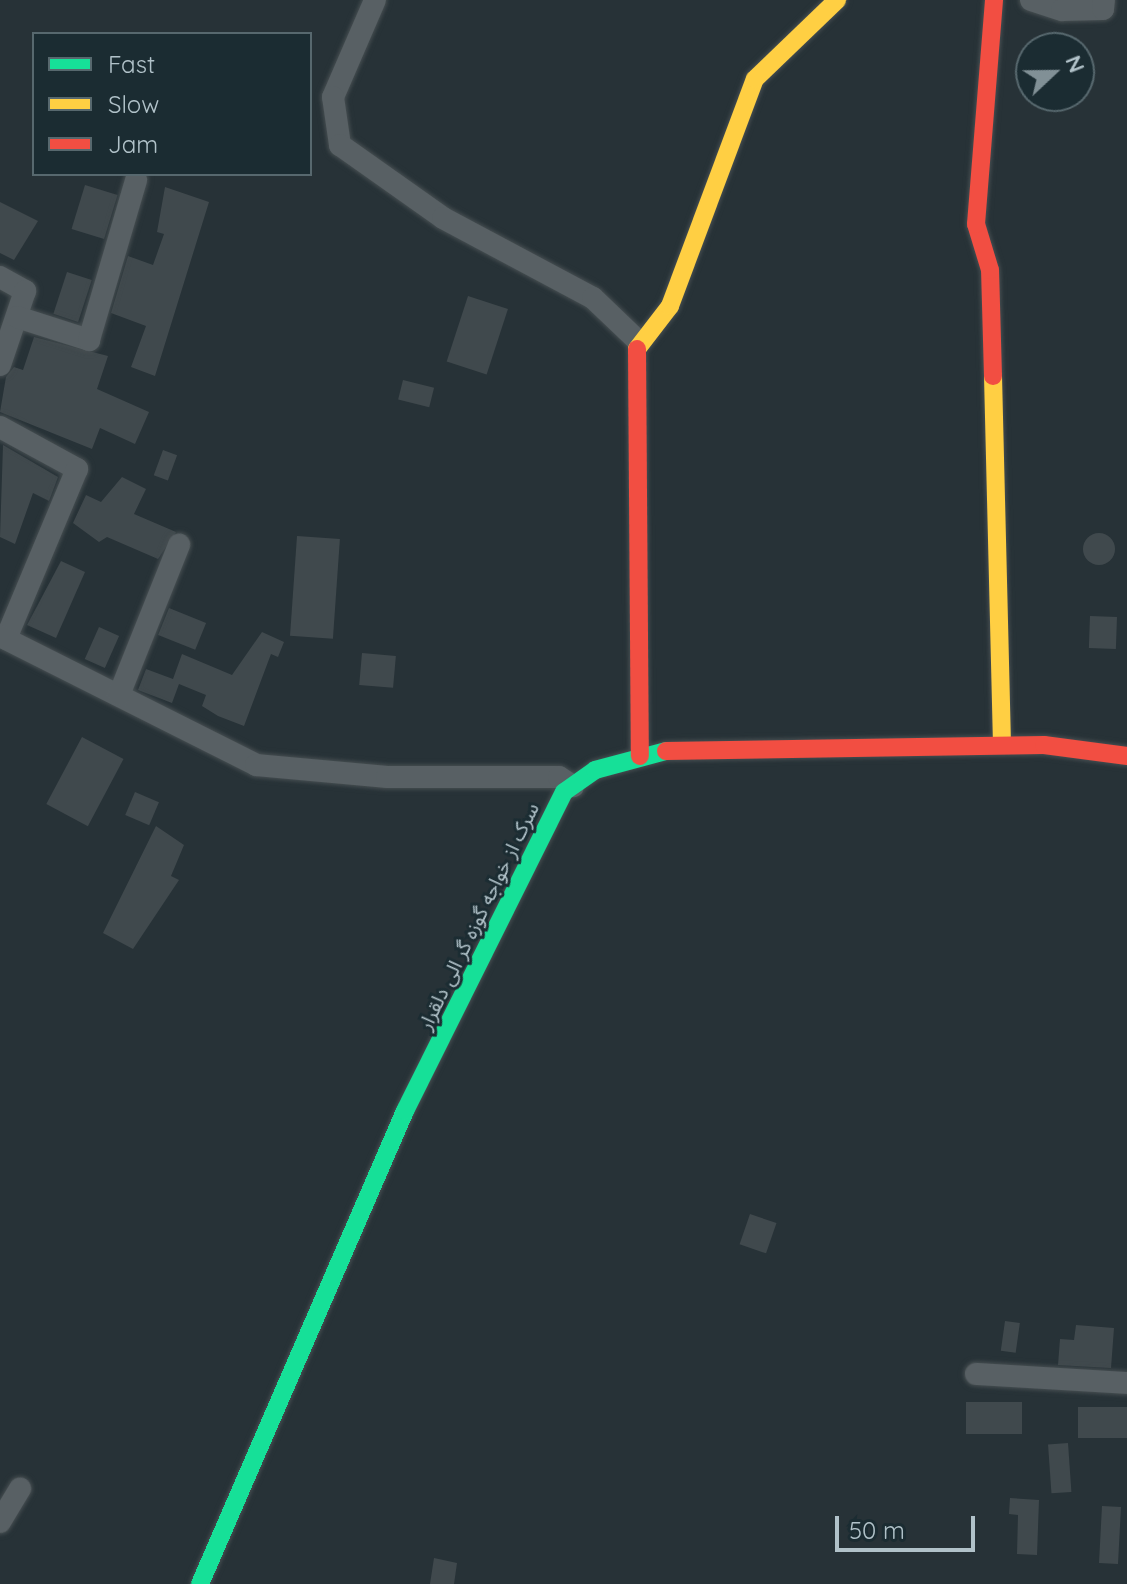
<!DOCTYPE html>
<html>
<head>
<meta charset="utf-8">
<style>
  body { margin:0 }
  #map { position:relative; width:1127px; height:1584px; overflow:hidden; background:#273237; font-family:Quicksand,"Noto Sans Arabic",sans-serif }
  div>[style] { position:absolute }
  .building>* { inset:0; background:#40494d; transform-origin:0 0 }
  .round { border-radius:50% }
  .roads { filter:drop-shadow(0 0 2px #464e51) drop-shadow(0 0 2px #464e51) }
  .street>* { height:22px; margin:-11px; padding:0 11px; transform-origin:11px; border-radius:11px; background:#586064 }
  .fast>* { height:18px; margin:-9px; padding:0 9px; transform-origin:9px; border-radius:9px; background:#16e098 }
  .slow>* { height:18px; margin:-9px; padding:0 9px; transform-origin:9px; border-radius:9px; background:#ffcf43 }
  .jam>* { height:18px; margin:-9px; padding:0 9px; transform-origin:9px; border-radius:9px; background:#f24e42 }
  span { translate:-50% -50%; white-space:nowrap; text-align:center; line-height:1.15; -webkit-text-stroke:6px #1b2c32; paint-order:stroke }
  .street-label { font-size:20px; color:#b1c2c9 }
  .legend { position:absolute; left:32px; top:32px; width:280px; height:144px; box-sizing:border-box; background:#1b2c32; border:2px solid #57686e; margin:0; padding:10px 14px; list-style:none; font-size:24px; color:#b1c2c9 }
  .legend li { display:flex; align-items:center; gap:16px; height:40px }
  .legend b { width:40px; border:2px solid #57686e }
  .north { position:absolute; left:1015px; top:32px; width:80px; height:80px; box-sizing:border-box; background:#1b2c32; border:2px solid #57686e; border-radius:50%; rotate:68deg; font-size:22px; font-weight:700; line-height:32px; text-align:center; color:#b1c2c9 }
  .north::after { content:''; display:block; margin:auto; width:28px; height:36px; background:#819096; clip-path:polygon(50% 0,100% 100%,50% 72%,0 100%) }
  .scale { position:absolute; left:835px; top:1516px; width:140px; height:36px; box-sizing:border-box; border:4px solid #b1c2c9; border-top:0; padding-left:10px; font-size:24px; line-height:28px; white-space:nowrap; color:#b1c2c9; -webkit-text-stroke:6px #1b2c32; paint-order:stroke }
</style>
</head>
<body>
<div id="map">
  <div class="building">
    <div style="left:85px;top:185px;width:34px;height:46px;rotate:17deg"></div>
    <div style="clip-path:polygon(165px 187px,209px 202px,155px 376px,131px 367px,146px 326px,111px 313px,128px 256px,153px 265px,164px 234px,157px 232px)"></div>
    <div style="clip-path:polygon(0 202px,38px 221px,14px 260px,0 253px)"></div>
    <div style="left:67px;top:272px;width:26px;height:44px;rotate:18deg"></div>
    <div style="left:468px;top:296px;width:42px;height:69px;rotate:18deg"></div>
    <div style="clip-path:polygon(34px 337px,108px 356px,97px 389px,149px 412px,135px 444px,100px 428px,92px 449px,0 412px,6px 377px,14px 367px,23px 370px)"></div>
    <div style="left:403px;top:380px;width:32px;height:20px;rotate:14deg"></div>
    <div style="clip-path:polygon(3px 445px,58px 477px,49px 501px,33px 493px,15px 544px,0 537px)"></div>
    <div style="left:163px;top:450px;width:15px;height:27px;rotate:20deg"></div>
    <div style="clip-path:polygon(122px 477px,146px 489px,134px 514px,176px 532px,158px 559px,107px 537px,99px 542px,73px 523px,86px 495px,101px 502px)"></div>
    <div class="round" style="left:1083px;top:533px;width:32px;height:32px"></div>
    <div style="left:297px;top:536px;width:43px;height:100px;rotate:4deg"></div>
    <div style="clip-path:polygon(61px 561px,85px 572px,56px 638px,27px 625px)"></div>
    <div style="left:169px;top:608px;width:40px;height:29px;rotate:22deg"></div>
    <div style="left:1090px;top:616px;width:27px;height:32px;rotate:2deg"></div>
    <div style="left:99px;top:627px;width:22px;height:35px;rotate:24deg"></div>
    <div style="clip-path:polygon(262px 632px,284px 642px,278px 657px,271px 654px,244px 726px,218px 716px,202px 706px,206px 695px,179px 684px,172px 703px,138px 690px,146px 669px,173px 679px,182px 654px,232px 675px)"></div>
    <div style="left:362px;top:653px;width:34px;height:32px;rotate:5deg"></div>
    <div style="left:82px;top:737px;width:47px;height:76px;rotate:28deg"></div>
    <div style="left:135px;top:792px;width:26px;height:25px;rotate:23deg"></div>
    <div style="clip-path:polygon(156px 826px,184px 845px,171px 876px,179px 880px,133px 949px,103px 933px)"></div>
    <div style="left:750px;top:1214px;width:28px;height:32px;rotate:19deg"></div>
    <div style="left:1005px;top:1321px;width:15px;height:30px;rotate:8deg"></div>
    <div style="clip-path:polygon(1076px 1325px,1114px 1328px,1111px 1368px,1058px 1365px,1060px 1339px,1074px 1340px)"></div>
    <div style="left:966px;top:1402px;width:56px;height:32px"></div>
    <div style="left:1078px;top:1407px;width:49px;height:31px"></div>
    <div style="left:1068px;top:1443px;width:49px;height:20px;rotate:86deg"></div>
    <div style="clip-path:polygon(1010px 1498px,1039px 1500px,1037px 1555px,1017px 1554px,1018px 1515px,1009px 1514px)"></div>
    <div style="left:1102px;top:1506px;width:19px;height:57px;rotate:3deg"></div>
    <div style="clip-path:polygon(434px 1558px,457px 1563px,454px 1584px,430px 1584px)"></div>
  </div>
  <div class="roads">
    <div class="street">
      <div style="left:375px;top:0;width:106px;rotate:113.4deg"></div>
      <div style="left:333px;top:97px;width:49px;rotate:81.7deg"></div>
      <div style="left:340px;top:145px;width:126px;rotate:35.3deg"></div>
      <div style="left:443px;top:218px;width:170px;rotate:28.1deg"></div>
      <div style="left:593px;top:298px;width:61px;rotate:43.7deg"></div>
      <div style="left:1031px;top:0;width:33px;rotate:18deg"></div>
      <div style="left:1062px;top:10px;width:41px;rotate:-1.4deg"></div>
      <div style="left:1103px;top:9px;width:9px;rotate:-84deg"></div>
      <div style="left:0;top:277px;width:29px;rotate:29deg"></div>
      <div style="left:25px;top:291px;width:78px;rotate:108.7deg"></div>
      <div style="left:17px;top:317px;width:76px;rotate:17.7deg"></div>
      <div style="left:89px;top:340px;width:167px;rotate:-73.6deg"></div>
      <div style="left:0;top:427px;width:88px;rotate:28.6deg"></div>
      <div style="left:77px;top:469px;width:184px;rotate:112.7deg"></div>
      <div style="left:0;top:636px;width:287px;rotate:26.7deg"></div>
      <div style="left:256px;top:765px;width:132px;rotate:5.2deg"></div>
      <div style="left:387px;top:777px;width:172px"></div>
      <div style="left:559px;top:777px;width:17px;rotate:33deg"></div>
      <div style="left:119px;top:695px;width:162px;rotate:-68.2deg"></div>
      <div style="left:976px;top:1374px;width:151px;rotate:3.4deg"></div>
      <div style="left:0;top:1522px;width:39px;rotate:-59deg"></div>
    </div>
    <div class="fast">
      <div style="left:200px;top:1584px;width:516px;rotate:-66.57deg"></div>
      <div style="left:405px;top:1111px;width:356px;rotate:-63.5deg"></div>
      <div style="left:564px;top:792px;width:38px;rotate:-35deg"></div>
      <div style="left:595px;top:770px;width:73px;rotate:-15deg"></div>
    </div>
    <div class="slow">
      <div style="left:637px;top:349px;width:54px;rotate:-52.5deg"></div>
      <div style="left:670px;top:306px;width:242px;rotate:-69.5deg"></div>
      <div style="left:755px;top:79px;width:114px;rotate:-43.9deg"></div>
      <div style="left:993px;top:376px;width:368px;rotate:88.6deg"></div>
    </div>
    <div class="jam">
      <div style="left:637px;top:349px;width:407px;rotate:89.6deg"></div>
      <div style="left:993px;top:376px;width:106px;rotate:-91.6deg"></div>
      <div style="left:990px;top:270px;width:48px;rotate:-106.9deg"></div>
      <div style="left:976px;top:224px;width:225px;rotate:-85.4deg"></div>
      <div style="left:666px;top:751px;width:378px;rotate:-0.9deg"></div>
      <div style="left:1044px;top:745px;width:84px;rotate:7.5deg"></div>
    </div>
  </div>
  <div class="street-label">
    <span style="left:478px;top:916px;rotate:-64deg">سرک از خواجه گوزه گر الی دلقرار</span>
  </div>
  <ul class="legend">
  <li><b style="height:10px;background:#16e098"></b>Fast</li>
  <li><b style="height:10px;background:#ffcf43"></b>Slow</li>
  <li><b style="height:10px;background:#f24e42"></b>Jam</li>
  </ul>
  <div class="north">N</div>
  <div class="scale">50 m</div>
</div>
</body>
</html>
